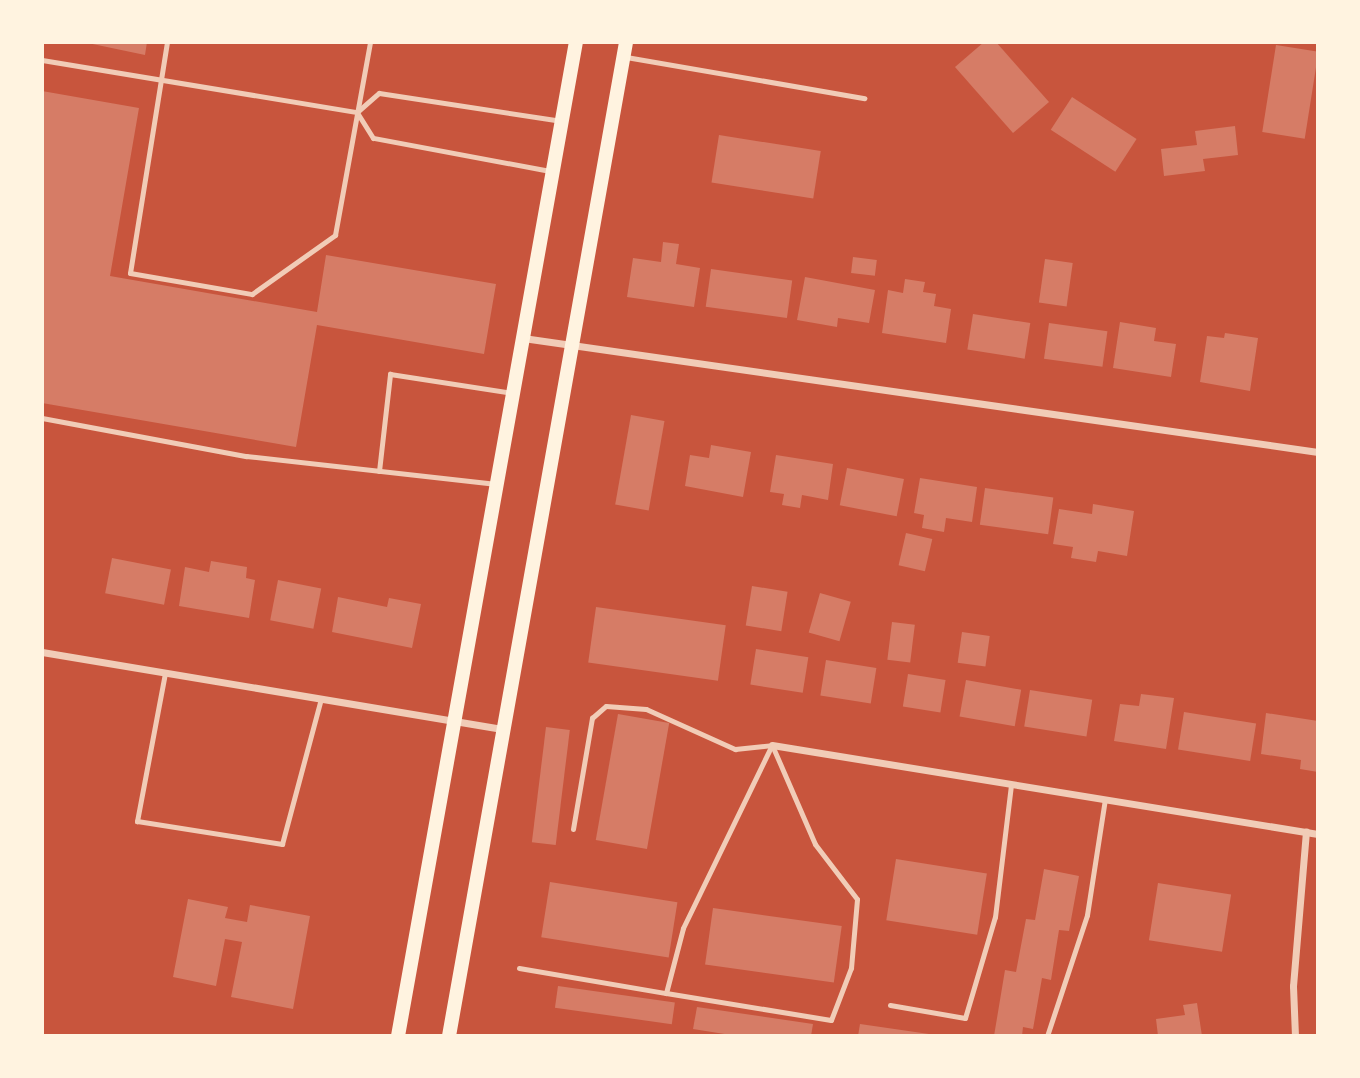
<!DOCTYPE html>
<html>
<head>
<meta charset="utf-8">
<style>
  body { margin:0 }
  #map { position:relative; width:1360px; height:1078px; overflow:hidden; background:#c8553d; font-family:Commissioner,sans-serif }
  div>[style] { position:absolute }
  .building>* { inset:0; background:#d67c66; transform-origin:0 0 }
  .service>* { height:5px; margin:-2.5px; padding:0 2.5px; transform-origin:2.5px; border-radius:2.5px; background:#f1ccb7 }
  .minor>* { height:7px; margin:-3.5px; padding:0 3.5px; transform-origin:3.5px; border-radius:3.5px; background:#f1ccb7 }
  .secondary>* { height:14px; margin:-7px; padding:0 7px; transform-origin:7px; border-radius:7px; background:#fff3e0 }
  span { translate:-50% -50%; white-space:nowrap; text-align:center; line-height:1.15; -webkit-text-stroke:5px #fff3e0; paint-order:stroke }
  .frame { position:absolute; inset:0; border:44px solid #fff3e0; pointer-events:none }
</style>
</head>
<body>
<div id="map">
  <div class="building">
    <div style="clip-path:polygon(83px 42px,147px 42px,145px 55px)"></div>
    <div style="clip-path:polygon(984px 42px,996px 42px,1049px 102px,1013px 133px,955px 67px)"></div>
    <div style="left:1276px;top:45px;width:43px;height:88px;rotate:9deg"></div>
    <div style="clip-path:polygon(42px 91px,139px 108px,110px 276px,317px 312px,326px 255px,496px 284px,484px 354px,317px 325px,296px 447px,42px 403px)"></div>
    <div style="left:1072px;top:97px;width:77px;height:39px;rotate:33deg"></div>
    <div style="clip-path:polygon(1235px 126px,1238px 155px,1203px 159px,1205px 171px,1164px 176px,1161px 149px,1197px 145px,1195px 131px)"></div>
    <div style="left:719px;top:135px;width:103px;height:48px;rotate:9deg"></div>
    <div style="clip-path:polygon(663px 242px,679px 244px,676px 264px,700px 268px,694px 307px,627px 297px,633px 258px,661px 262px)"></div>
    <div style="left:853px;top:257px;width:24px;height:16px;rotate:7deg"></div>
    <div style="left:1045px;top:259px;width:28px;height:44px;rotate:8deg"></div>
    <div style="left:711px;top:269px;width:82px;height:38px;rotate:8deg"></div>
    <div style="clip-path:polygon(805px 277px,875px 290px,869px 323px,838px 318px,837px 327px,797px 320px)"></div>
    <div style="clip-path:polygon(905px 279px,925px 282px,923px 292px,936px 294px,934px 306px,951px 309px,946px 343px,882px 333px,888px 290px,903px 293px)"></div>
    <div style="left:973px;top:314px;width:58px;height:36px;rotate:9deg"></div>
    <div style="clip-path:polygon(1120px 322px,1156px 328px,1154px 341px,1176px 344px,1171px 377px,1113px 368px)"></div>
    <div style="left:1049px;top:323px;width:59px;height:36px;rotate:8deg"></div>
    <div style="clip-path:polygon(1225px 333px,1258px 338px,1250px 391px,1200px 382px,1207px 336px,1224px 338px)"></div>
    <div style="left:631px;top:415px;width:34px;height:91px;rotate:10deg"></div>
    <div style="clip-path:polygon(711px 445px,751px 452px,743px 497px,685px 486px,690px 455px,709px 458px)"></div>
    <div style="clip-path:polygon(776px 455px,833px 464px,828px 500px,802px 495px,800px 508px,782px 505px,784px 494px,770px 492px)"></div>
    <div style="left:847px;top:468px;width:58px;height:38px;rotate:11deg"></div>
    <div style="clip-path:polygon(920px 478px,977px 487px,972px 522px,946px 518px,944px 532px,922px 528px,924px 515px,914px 513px)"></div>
    <div style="left:985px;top:488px;width:69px;height:37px;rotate:8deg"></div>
    <div style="clip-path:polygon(1093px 504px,1134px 511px,1127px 556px,1098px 551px,1096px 562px,1071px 558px,1073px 547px,1053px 544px,1059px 509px,1092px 514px)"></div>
    <div style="left:906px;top:533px;width:27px;height:33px;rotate:13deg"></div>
    <div style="left:112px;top:558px;width:60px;height:36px;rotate:11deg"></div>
    <div style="clip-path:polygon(211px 561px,247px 567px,246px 578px,255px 580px,249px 618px,179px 606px,185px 567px,209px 572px)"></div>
    <div style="left:278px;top:580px;width:44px;height:41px;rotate:11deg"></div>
    <div style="left:752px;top:586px;width:36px;height:40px;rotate:9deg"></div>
    <div style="left:820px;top:593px;width:32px;height:41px;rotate:16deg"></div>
    <div style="clip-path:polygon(338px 597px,387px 607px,389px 598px,421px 604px,412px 648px,332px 632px)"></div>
    <div style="left:596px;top:607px;width:131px;height:56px;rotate:8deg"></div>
    <div style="left:892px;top:622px;width:23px;height:38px;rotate:7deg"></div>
    <div style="left:962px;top:632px;width:28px;height:31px;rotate:8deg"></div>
    <div style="left:756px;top:649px;width:53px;height:36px;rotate:9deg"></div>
    <div style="left:826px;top:660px;width:51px;height:36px;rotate:9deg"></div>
    <div style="left:908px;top:674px;width:38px;height:33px;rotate:9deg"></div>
    <div style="left:966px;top:680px;width:56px;height:37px;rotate:10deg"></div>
    <div style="left:1030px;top:690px;width:63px;height:37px;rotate:9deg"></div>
    <div style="clip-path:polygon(1141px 694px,1174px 698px,1166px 749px,1114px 741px,1120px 704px,1139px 706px)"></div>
    <div style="left:1184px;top:712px;width:73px;height:38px;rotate:9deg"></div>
    <div style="clip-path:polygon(1266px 713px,1318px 721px,1318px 772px,1300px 769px,1301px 760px,1261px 754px)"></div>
    <div style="left:618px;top:714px;width:52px;height:128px;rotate:10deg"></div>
    <div style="left:546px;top:727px;width:24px;height:116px;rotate:7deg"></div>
    <div style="left:896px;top:859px;width:92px;height:62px;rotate:9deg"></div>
    <div style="clip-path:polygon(1044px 869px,1079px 876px,1069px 931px,1059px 930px,1051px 980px,1042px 978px,1033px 1029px,1023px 1027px,1022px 1036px,994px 1036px,1005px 970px,1016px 972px,1026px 919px,1035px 920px)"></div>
    <div style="left:550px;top:882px;width:129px;height:56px;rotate:9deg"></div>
    <div style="left:1158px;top:883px;width:74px;height:58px;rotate:9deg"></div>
    <div style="clip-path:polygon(188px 899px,228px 907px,225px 918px,247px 922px,250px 905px,310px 916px,293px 1009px,231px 997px,242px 942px,225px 939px,216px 986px,173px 977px)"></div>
    <div style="left:713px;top:908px;width:130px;height:57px;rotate:8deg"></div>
    <div style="left:558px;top:986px;width:118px;height:22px;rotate:8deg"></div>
    <div style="clip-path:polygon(1197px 1003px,1202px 1036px,1158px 1036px,1156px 1019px,1185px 1015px,1183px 1005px)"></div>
    <div style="clip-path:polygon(697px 1007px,813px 1024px,811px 1036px,737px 1036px,693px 1029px)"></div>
    <div style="clip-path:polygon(860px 1024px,929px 1034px,929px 1036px,858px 1036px)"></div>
  </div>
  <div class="service">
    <div style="left:167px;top:42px;width:234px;rotate:99.1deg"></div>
    <div style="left:130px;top:273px;width:124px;rotate:9.8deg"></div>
    <div style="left:252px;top:294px;width:102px;rotate:-35.4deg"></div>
    <div style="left:335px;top:235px;width:196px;rotate:-79.7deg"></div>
    <div style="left:626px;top:57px;width:242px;rotate:9.8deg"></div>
    <div style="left:42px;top:60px;width:319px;rotate:9.4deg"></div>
    <div style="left:550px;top:171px;width:180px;rotate:-169.4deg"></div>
    <div style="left:373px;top:138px;width:31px;rotate:-122deg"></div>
    <div style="left:357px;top:112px;width:29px;rotate:-41deg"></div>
    <div style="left:379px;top:93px;width:185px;rotate:8.7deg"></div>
    <div style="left:42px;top:418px;width:208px;rotate:10.6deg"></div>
    <div style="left:246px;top:456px;width:252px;rotate:6.4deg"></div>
    <div style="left:379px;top:471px;width:98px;rotate:-83.5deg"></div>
    <div style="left:390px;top:374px;width:124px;rotate:8.8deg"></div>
    <div style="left:165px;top:673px;width:151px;rotate:100.7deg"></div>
    <div style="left:137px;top:821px;width:147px;rotate:9deg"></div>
    <div style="left:282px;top:844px;width:151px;rotate:-75deg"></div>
    <div style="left:573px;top:829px;width:113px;rotate:-80.3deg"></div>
    <div style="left:592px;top:718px;width:18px;rotate:-41deg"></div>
    <div style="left:606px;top:706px;width:40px;rotate:4.3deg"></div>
    <div style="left:646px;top:709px;width:98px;rotate:24.2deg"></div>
    <div style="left:735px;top:749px;width:37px;rotate:-6deg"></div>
    <div style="left:519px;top:968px;width:149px;rotate:9.7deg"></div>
    <div style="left:666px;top:993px;width:67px;rotate:-75.3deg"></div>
    <div style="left:683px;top:928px;width:203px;rotate:-64.1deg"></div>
    <div style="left:666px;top:993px;width:167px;rotate:9.3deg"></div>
    <div style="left:831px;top:1020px;width:56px;rotate:-69deg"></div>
    <div style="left:851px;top:968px;width:69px;rotate:-85deg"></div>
    <div style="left:857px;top:899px;width:69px;rotate:-127.4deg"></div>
    <div style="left:815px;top:844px;width:108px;rotate:-113.5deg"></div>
    <div style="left:890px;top:1005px;width:76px;rotate:9.8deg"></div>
    <div style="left:965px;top:1018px;width:105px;rotate:-73.5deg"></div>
    <div style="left:995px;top:917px;width:134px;rotate:-83.1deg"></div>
    <div style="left:1047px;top:1036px;width:127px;rotate:-71.7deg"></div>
    <div style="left:1087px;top:915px;width:117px;rotate:-81.2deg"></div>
  </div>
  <div class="minor">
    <div style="left:523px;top:338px;width:803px;rotate:8.16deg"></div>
    <div style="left:42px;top:652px;width:468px;rotate:9.5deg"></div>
    <div style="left:772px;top:745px;width:553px;rotate:9.26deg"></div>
    <div style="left:1295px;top:1036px;width:50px;rotate:-92.3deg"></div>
    <div style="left:1293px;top:986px;width:155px;rotate:-85.2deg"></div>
  </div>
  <div class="secondary">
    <div style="left:398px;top:1036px;width:1010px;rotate:-79.85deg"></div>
    <div style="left:449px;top:1036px;width:1010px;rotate:-79.9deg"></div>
  </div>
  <div class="frame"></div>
</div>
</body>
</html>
